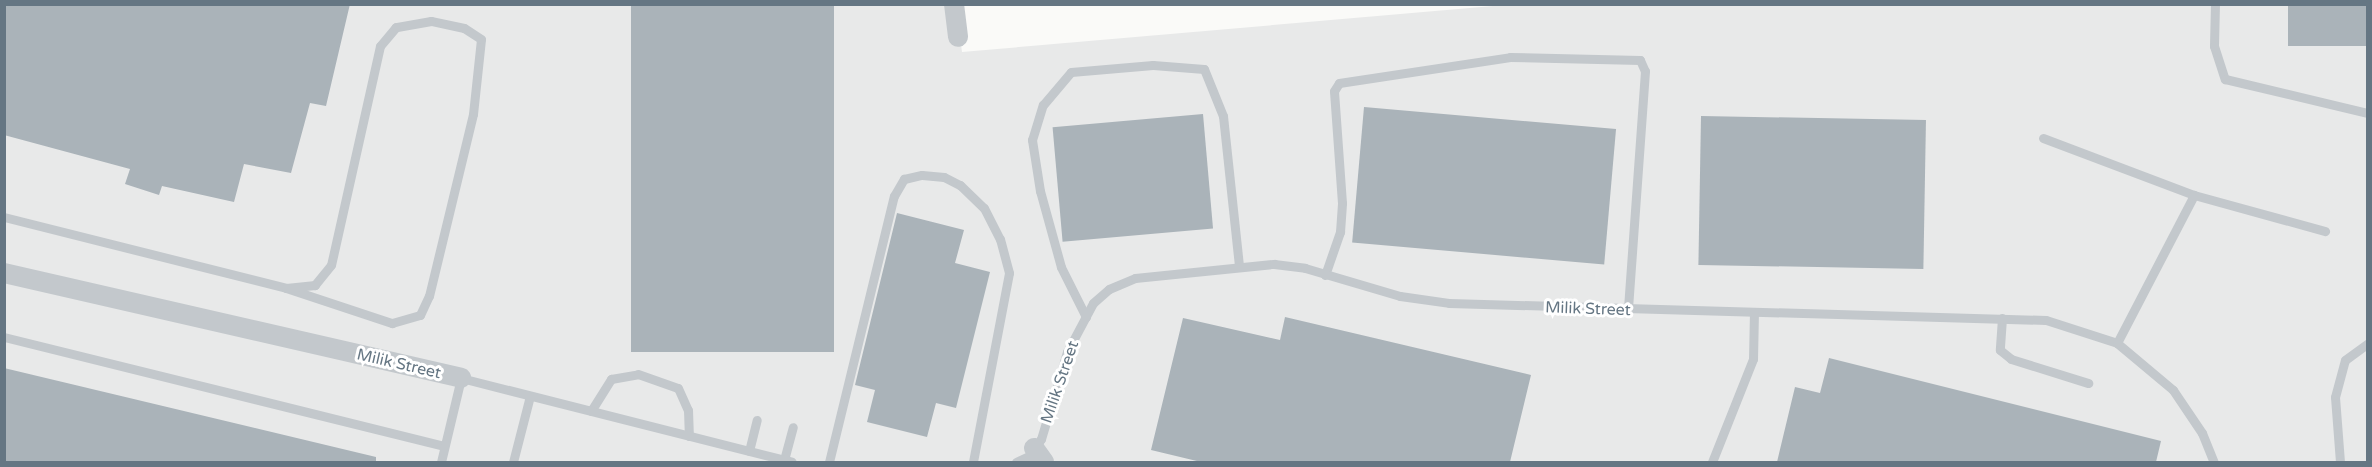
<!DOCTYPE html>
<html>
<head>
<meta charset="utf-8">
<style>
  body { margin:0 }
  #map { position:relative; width:2372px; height:467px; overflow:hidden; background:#fafaf8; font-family:"Varela Round",sans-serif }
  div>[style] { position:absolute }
  .built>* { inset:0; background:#e8e9e9 }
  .building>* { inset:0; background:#aab3b9; transform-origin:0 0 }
  .lane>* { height:9px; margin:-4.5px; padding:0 4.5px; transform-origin:4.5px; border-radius:4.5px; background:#c3c8cc }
  .street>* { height:20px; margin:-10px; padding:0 10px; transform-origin:10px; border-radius:10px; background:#c3c8cc }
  span { translate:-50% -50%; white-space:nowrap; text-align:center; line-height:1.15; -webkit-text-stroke:6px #fff; paint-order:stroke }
  .street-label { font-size:16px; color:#657683 }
  .frame { position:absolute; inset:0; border:6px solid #657683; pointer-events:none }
</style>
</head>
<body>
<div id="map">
  <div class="built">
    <div style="clip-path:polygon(1516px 4px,2367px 5px,2367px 462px,5px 462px,4px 5px,956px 5px,962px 52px)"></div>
  </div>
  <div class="building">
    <div style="clip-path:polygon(4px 4px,350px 4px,326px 106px,310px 103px,291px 173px,244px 164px,234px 202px,162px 186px,159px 195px,125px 184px,130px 169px,4px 135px)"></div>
    <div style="left:631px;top:4px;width:203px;height:348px"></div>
    <div style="left:2288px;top:4px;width:79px;height:42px"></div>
    <div style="left:1364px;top:107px;width:253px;height:136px;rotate:5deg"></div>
    <div style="left:1203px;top:114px;width:115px;height:151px;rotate:85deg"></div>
    <div style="left:1701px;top:116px;width:225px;height:149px;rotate:1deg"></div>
    <div style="clip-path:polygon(897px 213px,964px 230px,955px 263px,990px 272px,956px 408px,936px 403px,927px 437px,867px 422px,875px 390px,855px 385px)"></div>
    <div style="clip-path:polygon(1285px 317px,1531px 375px,1510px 462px,1201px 462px,1151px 450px,1183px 318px,1280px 340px)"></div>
    <div style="clip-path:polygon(1829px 358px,2161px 441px,2156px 462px,1777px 462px,1795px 387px,1820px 393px)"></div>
    <div style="clip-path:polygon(4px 368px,376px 457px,376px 462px,4px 462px)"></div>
  </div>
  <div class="lane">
    <div style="left:2215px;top:4px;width:42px;rotate:91.4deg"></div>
    <div style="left:2214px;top:46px;width:35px;rotate:72deg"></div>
    <div style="left:2225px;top:79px;width:147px;rotate:13.4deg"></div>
    <div style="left:2043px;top:138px;width:161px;rotate:20.7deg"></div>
    <div style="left:4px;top:217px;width:291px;rotate:14.1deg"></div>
    <div style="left:286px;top:288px;width:112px;rotate:18.3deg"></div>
    <div style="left:392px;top:323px;width:29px;rotate:-16deg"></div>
    <div style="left:420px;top:315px;width:21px;rotate:-65deg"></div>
    <div style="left:429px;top:296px;width:187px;rotate:-76.4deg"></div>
    <div style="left:473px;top:114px;width:75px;rotate:-83.9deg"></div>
    <div style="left:481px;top:39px;width:20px;rotate:-147deg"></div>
    <div style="left:464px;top:28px;width:34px;rotate:-168deg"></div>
    <div style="left:431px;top:21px;width:36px;rotate:170deg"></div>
    <div style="left:396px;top:27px;width:25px;rotate:130deg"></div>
    <div style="left:380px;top:46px;width:224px;rotate:102.6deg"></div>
    <div style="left:331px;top:265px;width:26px;rotate:129deg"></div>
    <div style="left:315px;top:285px;width:29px;rotate:174deg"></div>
    <div style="left:1325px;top:275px;width:46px;rotate:-70.8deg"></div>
    <div style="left:1340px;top:232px;width:29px;rotate:-86deg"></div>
    <div style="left:1342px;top:203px;width:112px;rotate:-94.1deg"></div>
    <div style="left:1334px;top:91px;width:9px;rotate:-58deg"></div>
    <div style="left:1339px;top:83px;width:173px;rotate:-8.6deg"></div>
    <div style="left:1510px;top:57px;width:130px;rotate:1.3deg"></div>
    <div style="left:1640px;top:60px;width:12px;rotate:66deg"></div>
    <div style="left:1645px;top:71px;width:240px;rotate:94.1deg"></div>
    <div style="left:1086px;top:317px;width:56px;rotate:-116.6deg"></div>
    <div style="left:1061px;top:267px;width:79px;rotate:-105.4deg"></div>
    <div style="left:1040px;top:191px;width:52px;rotate:-98.9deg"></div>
    <div style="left:1032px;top:140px;width:37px;rotate:-73deg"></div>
    <div style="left:1043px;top:105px;width:43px;rotate:-49.7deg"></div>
    <div style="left:1071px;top:72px;width:82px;rotate:-4.9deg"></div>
    <div style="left:1153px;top:65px;width:51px;rotate:4.5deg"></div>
    <div style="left:1204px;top:69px;width:51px;rotate:68deg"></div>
    <div style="left:1223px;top:116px;width:150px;rotate:83.9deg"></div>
    <div style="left:2002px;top:318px;width:32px;rotate:94deg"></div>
    <div style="left:2000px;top:350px;width:14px;rotate:39deg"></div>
    <div style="left:2011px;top:359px;width:81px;rotate:17.3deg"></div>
    <div style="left:4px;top:337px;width:453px;rotate:13.9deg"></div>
    <div style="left:2117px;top:343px;width:167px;rotate:-62.5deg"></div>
    <div style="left:2194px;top:195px;width:136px;rotate:15.4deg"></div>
    <div style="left:591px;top:411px;width:38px;rotate:-58deg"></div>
    <div style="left:611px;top:379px;width:27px;rotate:-10deg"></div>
    <div style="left:638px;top:374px;width:42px;rotate:19.3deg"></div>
    <div style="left:678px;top:388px;width:24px;rotate:66deg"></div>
    <div style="left:688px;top:410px;width:26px;rotate:88deg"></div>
    <div style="left:749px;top:451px;width:32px;rotate:-76deg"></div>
    <div style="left:784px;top:460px;width:34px;rotate:-75deg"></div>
    <div style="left:441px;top:462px;width:86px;rotate:-76.6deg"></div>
    <div style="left:461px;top:378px;width:341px;rotate:14.2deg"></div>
    <div style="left:513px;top:462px;width:68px;rotate:-75.6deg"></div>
    <div style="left:829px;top:462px;width:274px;rotate:-76.3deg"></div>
    <div style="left:894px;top:196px;width:20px;rotate:-60deg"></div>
    <div style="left:904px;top:179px;width:18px;rotate:-13deg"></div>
    <div style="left:922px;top:175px;width:22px;rotate:5deg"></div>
    <div style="left:944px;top:177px;width:18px;rotate:27deg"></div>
    <div style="left:960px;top:185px;width:33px;rotate:44deg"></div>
    <div style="left:984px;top:208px;width:35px;rotate:63deg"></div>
    <div style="left:1000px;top:239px;width:35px;rotate:75deg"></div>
    <div style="left:1009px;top:273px;width:192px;rotate:100.8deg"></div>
    <div style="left:1016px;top:462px;width:14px;rotate:-25deg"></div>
    <div style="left:1029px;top:456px;width:21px;rotate:-55deg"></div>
    <div style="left:1041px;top:439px;width:91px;rotate:-73.4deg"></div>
    <div style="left:1067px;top:352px;width:55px;rotate:-62deg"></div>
    <div style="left:1093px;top:303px;width:21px;rotate:-41deg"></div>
    <div style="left:1109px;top:289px;width:28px;rotate:-23deg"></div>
    <div style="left:1135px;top:278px;width:140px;rotate:-5.8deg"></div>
    <div style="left:1274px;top:264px;width:31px;rotate:7deg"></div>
    <div style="left:1305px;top:268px;width:99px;rotate:16.4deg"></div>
    <div style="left:1400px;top:296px;width:49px;rotate:8.1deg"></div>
    <div style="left:1449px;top:303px;width:597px;rotate:1.63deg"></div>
    <div style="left:2046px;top:320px;width:75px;rotate:17.9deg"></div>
    <div style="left:2117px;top:343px;width:73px;rotate:40deg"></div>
    <div style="left:2173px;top:390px;width:52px;rotate:56deg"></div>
    <div style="left:2202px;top:433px;width:31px;rotate:68deg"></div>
    <div style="left:1712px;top:462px;width:111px;rotate:-68.3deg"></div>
    <div style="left:1753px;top:359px;width:47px;rotate:-88.8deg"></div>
    <div style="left:2340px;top:462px;width:65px;rotate:-94.4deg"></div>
    <div style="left:2335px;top:397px;width:38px;rotate:-75deg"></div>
    <div style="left:2345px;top:360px;width:29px;rotate:-36deg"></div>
  </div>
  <div class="street">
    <div style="left:954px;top:4px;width:33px;rotate:83deg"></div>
    <div style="left:4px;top:273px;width:469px;rotate:12.9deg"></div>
    <div style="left:1034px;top:448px;width:17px;rotate:54deg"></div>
  </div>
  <div class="street-label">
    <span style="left:1588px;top:309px;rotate:2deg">Milik Street</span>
    <span style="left:399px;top:364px;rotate:13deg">Milik Street</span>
    <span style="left:1060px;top:382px;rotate:-71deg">Milik Street</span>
  </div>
  <div class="frame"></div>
</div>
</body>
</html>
